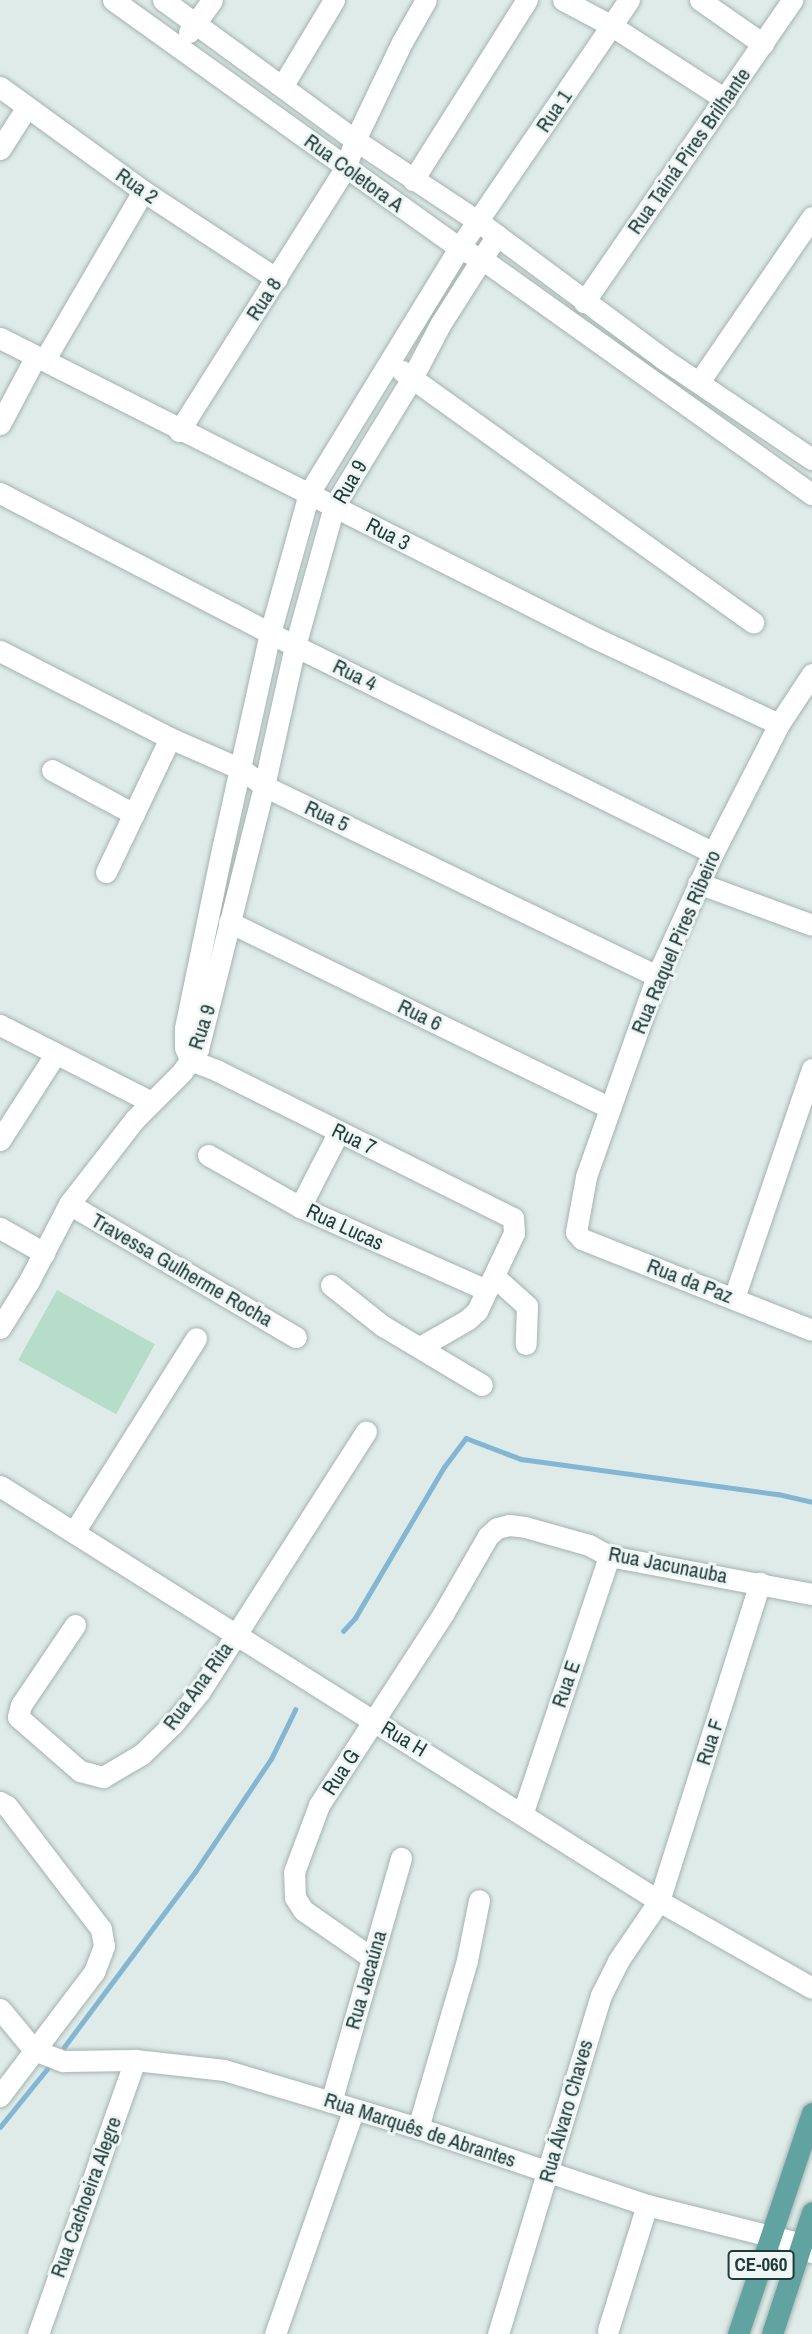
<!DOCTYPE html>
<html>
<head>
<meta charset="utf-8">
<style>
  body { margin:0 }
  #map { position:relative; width:812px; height:2334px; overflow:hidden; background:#dfebe8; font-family:"Archivo Narrow",sans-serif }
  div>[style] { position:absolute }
  .green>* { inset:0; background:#b6ddc9; transform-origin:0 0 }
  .stream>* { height:4.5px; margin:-2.25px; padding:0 2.25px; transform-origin:2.25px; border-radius:2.25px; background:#83b6d3 }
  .roads { filter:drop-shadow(0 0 2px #a2b3b0) drop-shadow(0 0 2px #a2b3b0) }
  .minor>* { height:21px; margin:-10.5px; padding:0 10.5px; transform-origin:10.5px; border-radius:10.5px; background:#fff }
  .major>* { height:21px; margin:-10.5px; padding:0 10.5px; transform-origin:10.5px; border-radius:10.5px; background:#61a3a0 }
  span { translate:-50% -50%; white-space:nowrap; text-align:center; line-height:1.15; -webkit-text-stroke:6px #eff7f5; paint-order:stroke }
  .shield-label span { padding:2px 5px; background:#eff7f5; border:2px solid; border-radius:5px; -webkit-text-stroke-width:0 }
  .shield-label { font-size:19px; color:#1f3b3a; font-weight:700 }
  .street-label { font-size:21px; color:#1f3b3a }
</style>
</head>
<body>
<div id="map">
  <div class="green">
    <div style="left:57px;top:1290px;width:112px;height:80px;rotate:29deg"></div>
  </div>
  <div class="stream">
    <div style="left:343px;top:1631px;width:18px;rotate:-47deg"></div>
    <div style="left:355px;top:1618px;width:175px;rotate:-59.5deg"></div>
    <div style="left:444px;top:1467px;width:36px;rotate:-53deg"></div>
    <div style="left:466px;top:1438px;width:59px;rotate:20.9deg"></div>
    <div style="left:521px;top:1459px;width:259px;rotate:7.8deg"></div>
    <div style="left:778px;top:1494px;width:35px;rotate:13deg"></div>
    <div style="left:64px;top:2047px;width:219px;rotate:-53.2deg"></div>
    <div style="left:195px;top:1872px;width:136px;rotate:-56.1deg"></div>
    <div style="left:271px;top:1759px;width:55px;rotate:-63.9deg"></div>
    <div style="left:0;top:2127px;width:75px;rotate:-51deg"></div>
  </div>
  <div class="roads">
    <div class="minor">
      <div style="left:113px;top:0;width:426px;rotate:35.6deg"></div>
      <div style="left:459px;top:248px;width:25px;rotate:26deg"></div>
      <div style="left:482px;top:259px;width:405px;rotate:35.5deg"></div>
      <div style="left:163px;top:0;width:238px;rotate:36.1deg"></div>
      <div style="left:355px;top:140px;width:149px;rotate:33.5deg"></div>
      <div style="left:479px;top:222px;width:228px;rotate:36.6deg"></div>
      <div style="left:662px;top:358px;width:181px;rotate:34deg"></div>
      <div style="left:563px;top:0;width:55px;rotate:28deg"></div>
      <div style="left:612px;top:26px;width:135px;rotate:32.9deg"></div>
      <div style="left:700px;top:0;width:77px;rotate:34.9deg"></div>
      <div style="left:189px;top:32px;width:39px;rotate:-54deg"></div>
      <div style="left:283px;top:85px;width:99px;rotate:-59deg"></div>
      <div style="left:0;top:87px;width:177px;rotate:36deg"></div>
      <div style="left:143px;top:191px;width:160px;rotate:33.3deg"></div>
      <div style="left:0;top:149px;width:50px;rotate:-57.3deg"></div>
      <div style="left:413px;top:180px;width:213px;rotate:-57.7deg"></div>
      <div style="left:584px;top:302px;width:367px;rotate:-55.4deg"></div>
      <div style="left:0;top:338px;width:664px;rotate:26.76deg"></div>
      <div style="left:593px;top:637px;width:205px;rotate:25.1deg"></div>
      <div style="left:45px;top:359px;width:194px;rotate:-59.7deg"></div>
      <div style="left:402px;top:371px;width:432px;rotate:35.6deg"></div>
      <div style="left:699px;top:382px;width:200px;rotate:-55.6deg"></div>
      <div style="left:0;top:424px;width:75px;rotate:-62.1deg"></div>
      <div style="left:179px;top:431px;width:312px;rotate:-57.7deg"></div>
      <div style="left:346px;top:167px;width:28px;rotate:-72deg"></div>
      <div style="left:355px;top:140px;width:109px;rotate:-64.4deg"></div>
      <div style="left:402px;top:42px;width:48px;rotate:-60.3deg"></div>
      <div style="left:0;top:493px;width:332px;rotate:27.4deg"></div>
      <div style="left:295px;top:646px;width:466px;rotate:26.3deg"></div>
      <div style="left:0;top:651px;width:191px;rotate:27.1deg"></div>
      <div style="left:170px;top:738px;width:77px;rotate:23.6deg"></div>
      <div style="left:241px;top:769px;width:29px;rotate:36deg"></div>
      <div style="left:264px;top:786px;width:437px;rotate:25.8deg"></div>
      <div style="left:812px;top:674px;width:60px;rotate:123.4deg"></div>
      <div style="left:779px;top:724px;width:145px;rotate:117.1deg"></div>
      <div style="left:713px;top:853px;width:135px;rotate:114.5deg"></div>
      <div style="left:657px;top:976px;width:213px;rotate:109.5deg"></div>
      <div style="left:586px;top:1177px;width:56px;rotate:100.3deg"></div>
      <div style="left:576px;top:1232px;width:9px;rotate:49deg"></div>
      <div style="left:582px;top:1239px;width:247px;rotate:21.6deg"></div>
      <div style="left:52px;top:770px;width:93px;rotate:28.2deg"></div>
      <div style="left:106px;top:872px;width:148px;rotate:-64.5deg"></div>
      <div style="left:698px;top:883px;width:121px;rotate:20.2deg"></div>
      <div style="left:229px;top:922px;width:424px;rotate:26deg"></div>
      <div style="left:0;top:1025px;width:169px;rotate:27deg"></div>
      <div style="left:190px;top:1060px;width:14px;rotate:-111deg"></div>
      <div style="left:185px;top:1047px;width:19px;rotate:-90deg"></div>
      <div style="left:185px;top:1028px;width:187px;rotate:-78.3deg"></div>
      <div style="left:223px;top:845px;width:217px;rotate:-77.5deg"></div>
      <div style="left:270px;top:633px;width:145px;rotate:-74.4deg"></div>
      <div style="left:309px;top:493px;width:287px;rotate:-58.5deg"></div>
      <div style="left:459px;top:248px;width:301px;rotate:-55.6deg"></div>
      <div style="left:190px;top:1060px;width:28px;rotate:21deg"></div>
      <div style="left:216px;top:1070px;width:332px;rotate:26.5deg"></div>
      <div style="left:513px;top:1218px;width:15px;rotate:86deg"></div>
      <div style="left:514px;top:1233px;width:86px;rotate:115.4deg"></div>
      <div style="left:477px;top:1311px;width:13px;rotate:138deg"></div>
      <div style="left:467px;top:1320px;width:54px;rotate:150.1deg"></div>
      <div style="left:0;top:1140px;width:103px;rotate:-57.2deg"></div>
      <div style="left:208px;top:1155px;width:106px;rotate:29.5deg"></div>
      <div style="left:300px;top:1207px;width:204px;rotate:24deg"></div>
      <div style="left:69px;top:1204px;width:263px;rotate:30.4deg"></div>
      <div style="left:300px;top:1207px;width:85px;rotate:-62.8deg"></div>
      <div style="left:0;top:1228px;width:51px;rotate:29.6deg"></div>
      <div style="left:495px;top:1277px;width:43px;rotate:42.2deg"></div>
      <div style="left:527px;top:1306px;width:38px;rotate:92deg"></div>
      <div style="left:331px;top:1285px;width:66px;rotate:38.3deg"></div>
      <div style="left:383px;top:1326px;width:115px;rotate:30.8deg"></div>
      <div style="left:734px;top:1298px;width:242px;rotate:-71.2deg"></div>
      <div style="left:0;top:1328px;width:55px;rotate:-58.3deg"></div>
      <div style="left:29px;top:1281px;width:87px;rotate:-62.5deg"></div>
      <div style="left:69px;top:1204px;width:108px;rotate:-52.2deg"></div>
      <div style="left:135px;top:1119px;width:66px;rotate:-45deg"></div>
      <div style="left:182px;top:1072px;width:28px;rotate:-55deg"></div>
      <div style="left:198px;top:1049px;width:271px;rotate:-75.9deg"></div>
      <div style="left:264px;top:786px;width:143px;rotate:-77.5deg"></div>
      <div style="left:295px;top:646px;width:145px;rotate:-74.4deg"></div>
      <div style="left:334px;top:506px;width:150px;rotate:-58.6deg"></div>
      <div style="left:412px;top:378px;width:62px;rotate:-62.2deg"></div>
      <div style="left:441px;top:323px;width:104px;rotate:-57.5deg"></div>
      <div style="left:0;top:1486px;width:779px;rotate:32.2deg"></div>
      <div style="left:659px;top:1901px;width:176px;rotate:29.6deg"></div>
      <div style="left:74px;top:1532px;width:229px;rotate:-57.8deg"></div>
      <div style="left:75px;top:1625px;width:97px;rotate:124deg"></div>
      <div style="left:21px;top:1705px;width:12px;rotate:104deg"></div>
      <div style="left:18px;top:1717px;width:82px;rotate:41.1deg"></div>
      <div style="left:80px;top:1771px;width:24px;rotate:15deg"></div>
      <div style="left:103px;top:1777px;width:45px;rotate:-30.5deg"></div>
      <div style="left:142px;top:1754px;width:43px;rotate:-44.1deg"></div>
      <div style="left:173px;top:1724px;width:43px;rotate:-50.7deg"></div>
      <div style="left:200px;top:1691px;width:308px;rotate:-57.4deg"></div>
      <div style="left:0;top:1802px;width:8px;rotate:30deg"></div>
      <div style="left:7px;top:1806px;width:155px;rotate:52.6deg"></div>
      <div style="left:101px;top:1929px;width:17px;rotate:80deg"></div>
      <div style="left:104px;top:1946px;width:28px;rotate:111deg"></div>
      <div style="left:94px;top:1972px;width:156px;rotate:127.2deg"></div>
      <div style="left:523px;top:1812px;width:270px;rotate:-71.4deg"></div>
      <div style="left:372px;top:1958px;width:84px;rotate:-145.2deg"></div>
      <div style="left:303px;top:1910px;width:15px;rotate:-122deg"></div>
      <div style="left:295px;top:1897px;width:25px;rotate:-92deg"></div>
      <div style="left:294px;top:1872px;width:72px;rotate:-69.5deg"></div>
      <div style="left:319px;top:1805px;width:228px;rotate:-57deg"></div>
      <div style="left:443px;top:1614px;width:90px;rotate:-60deg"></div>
      <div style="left:488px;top:1536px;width:12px;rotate:-42deg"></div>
      <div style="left:497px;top:1528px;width:12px;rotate:-14deg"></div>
      <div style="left:509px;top:1525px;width:16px;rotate:7deg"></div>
      <div style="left:525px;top:1527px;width:66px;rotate:15.7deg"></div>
      <div style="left:589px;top:1545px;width:23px;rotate:29deg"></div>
      <div style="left:609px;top:1556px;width:207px;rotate:10.6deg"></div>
      <div style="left:0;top:2009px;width:53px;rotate:50.3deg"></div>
      <div style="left:34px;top:2050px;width:31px;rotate:21deg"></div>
      <div style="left:63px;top:2061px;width:72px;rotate:-0.8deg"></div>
      <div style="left:135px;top:2060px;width:90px;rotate:6.4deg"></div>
      <div style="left:224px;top:2070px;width:202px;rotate:16.6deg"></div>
      <div style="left:418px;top:2128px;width:242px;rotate:18.6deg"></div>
      <div style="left:647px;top:2205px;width:160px;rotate:14.1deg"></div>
      <div style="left:802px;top:2244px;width:13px;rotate:39deg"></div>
      <div style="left:331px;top:2102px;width:254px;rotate:-74deg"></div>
      <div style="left:418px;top:2128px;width:175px;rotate:-73.7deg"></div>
      <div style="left:467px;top:1960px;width:61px;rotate:-78.7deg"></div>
      <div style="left:608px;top:2330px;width:131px;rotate:-72.7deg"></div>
      <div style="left:38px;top:2334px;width:291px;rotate:-70.5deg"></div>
      <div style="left:275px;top:2334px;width:238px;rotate:-70.7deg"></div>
      <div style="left:498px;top:2334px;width:354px;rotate:-73.1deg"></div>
      <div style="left:601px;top:1995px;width:38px;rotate:-63deg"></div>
      <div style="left:618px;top:1961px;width:73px;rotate:-55.7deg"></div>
      <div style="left:659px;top:1901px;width:334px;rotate:-72.4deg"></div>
    </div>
    <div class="major">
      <div style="left:738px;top:2334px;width:233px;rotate:-71.5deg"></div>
      <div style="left:772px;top:2334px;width:128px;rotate:-71.8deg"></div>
    </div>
  </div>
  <div class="shield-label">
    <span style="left:761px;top:2265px">CE-060</span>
  </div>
  <div class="street-label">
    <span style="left:554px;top:111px;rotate:-56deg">Rua 1</span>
    <span style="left:689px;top:151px;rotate:-55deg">Rua Tainá Pires Brilhante</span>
    <span style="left:354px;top:173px;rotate:36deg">Rua Coletora A</span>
    <span style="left:137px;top:186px;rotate:35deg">Rua 2</span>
    <span style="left:264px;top:299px;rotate:-57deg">Rua 8</span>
    <span style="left:350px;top:482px;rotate:-60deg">Rua 9</span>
    <span style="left:388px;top:534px;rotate:27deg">Rua 3</span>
    <span style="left:355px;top:675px;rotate:26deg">Rua 4</span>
    <span style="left:327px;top:816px;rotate:25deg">Rua 5</span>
    <span style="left:676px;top:942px;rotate:-67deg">Rua Raquel Pires Ribeiro</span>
    <span style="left:420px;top:1015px;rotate:26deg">Rua 6</span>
    <span style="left:202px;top:1027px;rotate:-72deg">Rua 9</span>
    <span style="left:354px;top:1139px;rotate:26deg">Rua 7</span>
    <span style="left:345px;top:1227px;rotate:25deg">Rua Lucas</span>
    <span style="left:182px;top:1270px;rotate:30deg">Travessa Gulherme Rocha</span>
    <span style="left:690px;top:1281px;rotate:21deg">Rua da Paz</span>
    <span style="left:668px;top:1565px;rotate:11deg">Rua Jacunauba</span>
    <span style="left:566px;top:1684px;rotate:-71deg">Rua E</span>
    <span style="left:198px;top:1686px;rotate:-54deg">Rua Ana Rita</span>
    <span style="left:404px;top:1739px;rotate:31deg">Rua H</span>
    <span style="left:710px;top:1742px;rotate:-72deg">Rua F</span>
    <span style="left:341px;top:1772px;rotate:-57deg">Rua G</span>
    <span style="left:366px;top:1980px;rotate:-74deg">Rua Jacaúna</span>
    <span style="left:566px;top:2111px;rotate:-74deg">Rua Álvaro Chaves</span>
    <span style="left:420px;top:2130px;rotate:18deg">Rua Marquês de Abrantes</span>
    <span style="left:86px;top:2197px;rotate:-70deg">Rua Cachoeira Alegre</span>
  </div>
</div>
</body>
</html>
